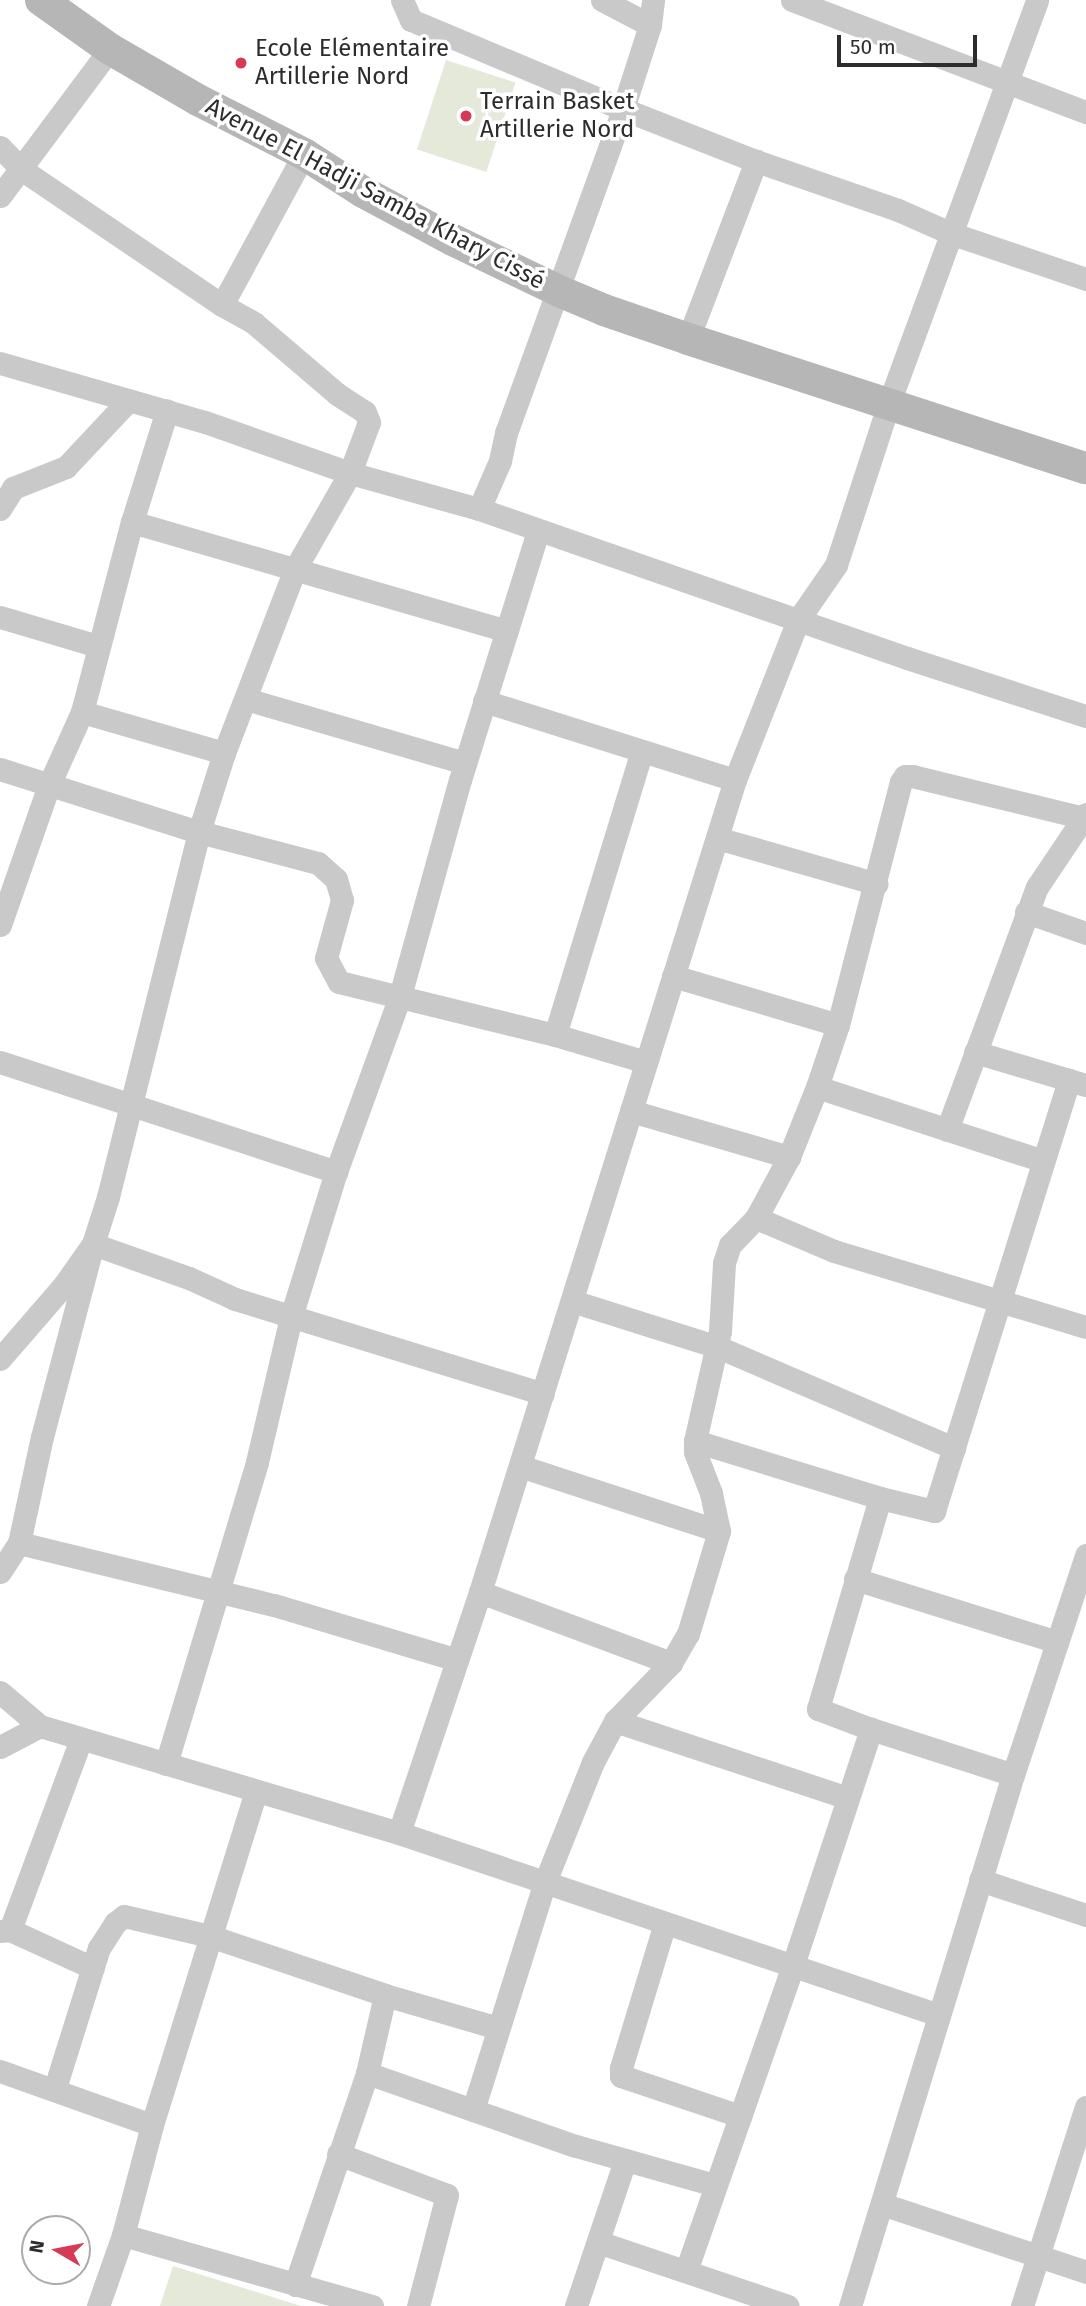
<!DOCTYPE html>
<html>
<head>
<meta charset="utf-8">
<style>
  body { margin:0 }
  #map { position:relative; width:1086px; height:2306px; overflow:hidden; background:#fff; font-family:"Fira Sans",sans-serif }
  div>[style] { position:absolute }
  .green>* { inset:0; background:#e4e9da; transform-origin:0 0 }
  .street>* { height:23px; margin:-11.5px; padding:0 11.5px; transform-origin:11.5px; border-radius:11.5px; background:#c9c9c9 }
  .secondary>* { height:32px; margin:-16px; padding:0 16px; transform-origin:16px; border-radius:16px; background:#b6b6b6 }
  .dots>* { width:19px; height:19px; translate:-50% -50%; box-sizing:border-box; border:4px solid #fff; border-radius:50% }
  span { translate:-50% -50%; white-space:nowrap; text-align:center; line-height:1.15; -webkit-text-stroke:7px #fff; paint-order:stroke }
  .poi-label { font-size:24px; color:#2c2c2c }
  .left { translate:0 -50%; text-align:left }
  .street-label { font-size:24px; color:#2c2c2c }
  .north { position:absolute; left:21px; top:2215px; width:70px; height:70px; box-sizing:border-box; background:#fff; border:2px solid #ababab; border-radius:50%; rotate:280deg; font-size:19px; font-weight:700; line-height:28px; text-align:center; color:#2c2c2c }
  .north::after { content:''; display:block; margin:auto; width:24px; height:32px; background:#d73a55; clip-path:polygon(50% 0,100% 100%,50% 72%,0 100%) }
  .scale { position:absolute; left:837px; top:35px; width:140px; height:32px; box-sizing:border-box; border:4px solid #2c2c2c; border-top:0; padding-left:9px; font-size:21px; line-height:24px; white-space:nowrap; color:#2c2c2c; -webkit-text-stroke:5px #fff; paint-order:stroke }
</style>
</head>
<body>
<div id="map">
  <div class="green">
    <div style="left:446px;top:60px;width:73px;height:94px;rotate:18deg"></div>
    <div style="clip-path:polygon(173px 2266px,301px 2306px,160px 2306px)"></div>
  </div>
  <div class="street">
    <div style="left:402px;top:0;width:22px;rotate:66deg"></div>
    <div style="left:411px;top:20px;width:230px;rotate:22.8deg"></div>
    <div style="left:623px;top:109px;width:143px;rotate:21.4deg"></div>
    <div style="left:756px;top:161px;width:150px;rotate:19deg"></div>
    <div style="left:898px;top:210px;width:57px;rotate:23.9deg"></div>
    <div style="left:950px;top:233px;width:144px;rotate:18.7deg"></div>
    <div style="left:602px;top:0;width:54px;rotate:27.5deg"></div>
    <div style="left:792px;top:0;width:315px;rotate:20.9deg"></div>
    <div style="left:0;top:147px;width:30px;rotate:46deg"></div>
    <div style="left:21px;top:169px;width:243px;rotate:34.1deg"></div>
    <div style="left:222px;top:305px;width:37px;rotate:29deg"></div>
    <div style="left:254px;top:323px;width:109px;rotate:40.5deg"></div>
    <div style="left:337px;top:394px;width:33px;rotate:33deg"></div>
    <div style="left:365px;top:412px;width:11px;rotate:68deg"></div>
    <div style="left:369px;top:422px;width:54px;rotate:110.4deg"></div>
    <div style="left:350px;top:473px;width:111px;rotate:119.8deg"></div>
    <div style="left:295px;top:569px;width:197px;rotate:111.1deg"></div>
    <div style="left:224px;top:753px;width:83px;rotate:107.6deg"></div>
    <div style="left:199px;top:832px;width:376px;rotate:104deg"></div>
    <div style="left:108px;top:1197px;width:49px;rotate:107.7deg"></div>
    <div style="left:93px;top:1244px;width:50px;rotate:125.3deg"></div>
    <div style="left:64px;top:1285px;width:98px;rotate:130.9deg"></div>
    <div style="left:0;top:196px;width:184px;rotate:-53.2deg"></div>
    <div style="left:222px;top:305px;width:172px;rotate:-61.5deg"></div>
    <div style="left:688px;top:339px;width:191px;rotate:-69.1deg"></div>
    <div style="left:0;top:363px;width:213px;rotate:16.1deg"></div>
    <div style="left:205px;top:422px;width:154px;rotate:19.4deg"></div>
    <div style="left:350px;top:473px;width:134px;rotate:15.6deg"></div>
    <div style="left:479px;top:509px;width:453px;rotate:19.2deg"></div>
    <div style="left:907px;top:658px;width:188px;rotate:18deg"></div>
    <div style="left:0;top:509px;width:25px;rotate:-58deg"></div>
    <div style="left:13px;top:488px;width:57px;rotate:-21.6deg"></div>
    <div style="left:66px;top:467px;width:91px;rotate:-46.8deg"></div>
    <div style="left:479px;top:509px;width:52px;rotate:-66.4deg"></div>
    <div style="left:500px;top:461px;width:29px;rotate:-78deg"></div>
    <div style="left:506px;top:433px;width:344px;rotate:-70.1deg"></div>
    <div style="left:623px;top:109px;width:88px;rotate:-72.2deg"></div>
    <div style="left:650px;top:25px;width:25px;rotate:-83deg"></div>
    <div style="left:132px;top:522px;width:390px;rotate:16.2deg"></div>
    <div style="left:0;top:617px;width:102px;rotate:16.5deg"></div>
    <div style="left:246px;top:699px;width:228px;rotate:16.3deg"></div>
    <div style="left:484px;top:701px;width:263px;rotate:17.5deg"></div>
    <div style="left:82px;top:712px;width:148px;rotate:16.1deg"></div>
    <div style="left:0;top:769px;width:209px;rotate:17.6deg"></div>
    <div style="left:199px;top:832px;width:123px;rotate:14.6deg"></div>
    <div style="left:318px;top:863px;width:24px;rotate:42deg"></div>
    <div style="left:336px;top:879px;width:22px;rotate:74deg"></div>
    <div style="left:342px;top:900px;width:60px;rotate:105.4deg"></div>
    <div style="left:326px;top:958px;width:27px;rotate:62deg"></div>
    <div style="left:339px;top:982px;width:222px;rotate:13.8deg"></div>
    <div style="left:555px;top:1035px;width:95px;rotate:16.5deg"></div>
    <div style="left:717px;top:838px;width:166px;rotate:16deg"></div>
    <div style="left:1026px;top:912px;width:64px;rotate:19.3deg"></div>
    <div style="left:0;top:925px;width:148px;rotate:-70.7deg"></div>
    <div style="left:49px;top:785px;width:80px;rotate:-65.7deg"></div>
    <div style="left:82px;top:712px;width:196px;rotate:-75.3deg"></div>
    <div style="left:132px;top:522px;width:117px;rotate:-72.6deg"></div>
    <div style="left:673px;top:976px;width:172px;rotate:16.5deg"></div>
    <div style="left:555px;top:1035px;width:297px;rotate:-73deg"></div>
    <div style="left:975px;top:1052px;width:116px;rotate:16.6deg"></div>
    <div style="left:0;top:1062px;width:354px;rotate:18.1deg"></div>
    <div style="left:817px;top:1087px;width:238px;rotate:18.1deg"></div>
    <div style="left:631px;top:1111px;width:165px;rotate:16.2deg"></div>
    <div style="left:947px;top:1130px;width:259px;rotate:-69.7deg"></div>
    <div style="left:1037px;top:887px;width:88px;rotate:-56.1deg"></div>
    <div style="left:756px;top:1218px;width:85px;rotate:22.9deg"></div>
    <div style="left:834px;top:1251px;width:263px;rotate:16.8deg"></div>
    <div style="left:572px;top:1301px;width:153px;rotate:17.5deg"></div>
    <div style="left:718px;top:1347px;width:257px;rotate:23.2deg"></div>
    <div style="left:695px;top:1441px;width:194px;rotate:17.1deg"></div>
    <div style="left:880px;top:1498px;width:56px;rotate:13.5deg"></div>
    <div style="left:934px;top:1511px;width:452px;rotate:-72.6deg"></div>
    <div style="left:520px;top:1466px;width:209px;rotate:18.1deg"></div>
    <div style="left:880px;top:1498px;width:220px;rotate:106.4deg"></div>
    <div style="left:818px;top:1709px;width:57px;rotate:20.7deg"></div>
    <div style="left:871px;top:1729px;width:149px;rotate:17.9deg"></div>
    <div style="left:19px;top:1543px;width:262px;rotate:13.7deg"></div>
    <div style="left:274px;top:1605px;width:191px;rotate:16.7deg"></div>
    <div style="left:0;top:1572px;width:35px;rotate:-57deg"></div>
    <div style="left:19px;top:1543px;width:108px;rotate:-77.8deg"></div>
    <div style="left:42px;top:1437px;width:200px;rotate:-75.2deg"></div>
    <div style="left:93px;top:1244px;width:102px;rotate:19.5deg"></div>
    <div style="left:189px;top:1278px;width:51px;rotate:24.5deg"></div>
    <div style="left:235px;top:1299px;width:322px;rotate:17.1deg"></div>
    <div style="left:855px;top:1579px;width:212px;rotate:17.3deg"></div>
    <div style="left:480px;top:1592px;width:204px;rotate:20.4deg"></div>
    <div style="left:0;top:1692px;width:52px;rotate:40.4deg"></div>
    <div style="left:40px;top:1726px;width:375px;rotate:16.6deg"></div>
    <div style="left:399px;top:1833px;width:570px;rotate:18.63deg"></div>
    <div style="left:615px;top:1721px;width:245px;rotate:18.3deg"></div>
    <div style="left:0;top:1747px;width:45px;rotate:-27.7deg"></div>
    <div style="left:166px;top:1764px;width:315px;rotate:-73.2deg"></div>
    <div style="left:257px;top:1462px;width:149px;rotate:-76.8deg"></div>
    <div style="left:291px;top:1317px;width:152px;rotate:-72.8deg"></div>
    <div style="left:336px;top:1172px;width:187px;rotate:-70deg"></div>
    <div style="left:400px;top:996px;width:224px;rotate:-74.5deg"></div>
    <div style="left:460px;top:780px;width:261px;rotate:-72.6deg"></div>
    <div style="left:399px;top:1833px;width:254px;rotate:-71.4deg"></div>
    <div style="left:480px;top:1592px;width:851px;rotate:-72.57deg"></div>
    <div style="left:735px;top:780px;width:172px;rotate:-68.5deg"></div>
    <div style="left:798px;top:620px;width:67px;rotate:-55.4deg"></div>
    <div style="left:836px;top:565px;width:170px;rotate:-71.9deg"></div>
    <div style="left:889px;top:403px;width:429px;rotate:-69.8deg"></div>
    <div style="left:980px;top:1880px;width:112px;rotate:18.3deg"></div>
    <div style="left:665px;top:1923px;width:152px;rotate:106.9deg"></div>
    <div style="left:621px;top:2068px;width:8px;rotate:90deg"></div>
    <div style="left:621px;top:2076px;width:126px;rotate:18.6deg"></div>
    <div style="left:10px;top:1930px;width:204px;rotate:-69.6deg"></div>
    <div style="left:0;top:1931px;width:10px;rotate:-6deg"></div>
    <div style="left:10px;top:1930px;width:91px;rotate:24.6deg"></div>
    <div style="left:0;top:2071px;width:161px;rotate:19.6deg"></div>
    <div style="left:367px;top:2073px;width:221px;rotate:19.3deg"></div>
    <div style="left:576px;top:2146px;width:144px;rotate:15.7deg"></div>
    <div style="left:55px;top:2088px;width:147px;rotate:-72.6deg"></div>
    <div style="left:99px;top:1948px;width:30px;rotate:-57deg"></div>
    <div style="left:115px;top:1923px;width:11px;rotate:-38deg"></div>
    <div style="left:124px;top:1916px;width:88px;rotate:13.1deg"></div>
    <div style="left:210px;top:1936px;width:185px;rotate:18.6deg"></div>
    <div style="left:385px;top:1995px;width:118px;rotate:16.3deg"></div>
    <div style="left:473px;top:2110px;width:239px;rotate:-72.5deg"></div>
    <div style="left:545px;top:1882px;width:129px;rotate:-68.2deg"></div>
    <div style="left:593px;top:1762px;width:47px;rotate:-61.8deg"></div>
    <div style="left:615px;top:1721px;width:81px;rotate:-46deg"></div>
    <div style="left:671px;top:1663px;width:34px;rotate:-60deg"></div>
    <div style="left:688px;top:1634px;width:108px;rotate:-73.2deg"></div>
    <div style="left:719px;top:1531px;width:39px;rotate:-102deg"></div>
    <div style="left:711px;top:1493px;width:44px;rotate:-111.3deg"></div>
    <div style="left:695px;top:1452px;width:11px;rotate:-90deg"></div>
    <div style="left:695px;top:1441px;width:113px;rotate:-77.2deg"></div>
    <div style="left:720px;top:1331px;width:68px;rotate:-86.6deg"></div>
    <div style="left:724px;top:1263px;width:19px;rotate:-72deg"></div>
    <div style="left:730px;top:1245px;width:37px;rotate:-46deg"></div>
    <div style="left:756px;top:1218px;width:69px;rotate:-61.6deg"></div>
    <div style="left:789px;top:1157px;width:75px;rotate:-68.2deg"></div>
    <div style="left:817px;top:1087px;width:65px;rotate:-71.3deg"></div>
    <div style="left:838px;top:1025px;width:251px;rotate:-75.5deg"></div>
    <div style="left:901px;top:782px;width:7px;rotate:-56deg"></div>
    <div style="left:905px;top:776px;width:7px"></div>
    <div style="left:912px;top:776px;width:177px;rotate:13.7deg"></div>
    <div style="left:338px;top:2154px;width:116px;rotate:20.6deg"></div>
    <div style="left:447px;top:2195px;width:115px;rotate:104.6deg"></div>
    <div style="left:882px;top:2204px;width:215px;rotate:18.4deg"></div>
    <div style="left:123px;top:2235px;width:259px;rotate:15.9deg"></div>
    <div style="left:598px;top:2242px;width:200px;rotate:18.6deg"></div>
    <div style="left:686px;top:2271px;width:324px;rotate:-70.7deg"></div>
    <div style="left:793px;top:1965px;width:249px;rotate:-71.7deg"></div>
    <div style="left:295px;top:2285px;width:224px;rotate:-71.2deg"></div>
    <div style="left:367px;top:2073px;width:80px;rotate:-77deg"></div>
    <div style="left:98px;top:2306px;width:75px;rotate:-70.6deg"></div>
    <div style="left:123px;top:2235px;width:114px;rotate:-75.2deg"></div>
    <div style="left:152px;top:2125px;width:350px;rotate:-72.7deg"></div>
    <div style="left:576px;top:2306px;width:154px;rotate:-71.4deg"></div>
    <div style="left:850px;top:2306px;width:555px;rotate:-72.94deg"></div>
    <div style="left:1013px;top:1775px;width:232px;rotate:-71.6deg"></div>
    <div style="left:1022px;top:2306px;width:209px;rotate:-72.2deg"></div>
  </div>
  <div class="secondary">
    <div style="left:41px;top:0;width:85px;rotate:35.4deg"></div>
    <div style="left:110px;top:49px;width:102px;rotate:30.1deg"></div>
    <div style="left:198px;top:100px;width:119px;rotate:27deg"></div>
    <div style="left:304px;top:154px;width:70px;rotate:32.8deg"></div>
    <div style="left:363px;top:192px;width:102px;rotate:28.1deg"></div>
    <div style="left:453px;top:240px;width:118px;rotate:25.7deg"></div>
    <div style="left:559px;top:291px;width:49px;rotate:22.9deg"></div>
    <div style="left:604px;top:310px;width:89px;rotate:19deg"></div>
    <div style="left:688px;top:339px;width:418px;rotate:18deg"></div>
  </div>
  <div class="dots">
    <div style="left:241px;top:63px;background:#d73a55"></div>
    <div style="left:466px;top:116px;background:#d73a55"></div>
  </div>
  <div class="poi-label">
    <span class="left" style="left:255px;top:63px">Ecole Elémentaire<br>Artillerie Nord</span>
    <span class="left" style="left:480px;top:116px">Terrain Basket<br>Artillerie Nord</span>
  </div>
  <div class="street-label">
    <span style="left:375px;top:194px;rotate:28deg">Avenue El Hadji Samba Khary Cissé</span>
  </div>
  <div class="north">N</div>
  <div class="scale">50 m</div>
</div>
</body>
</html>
